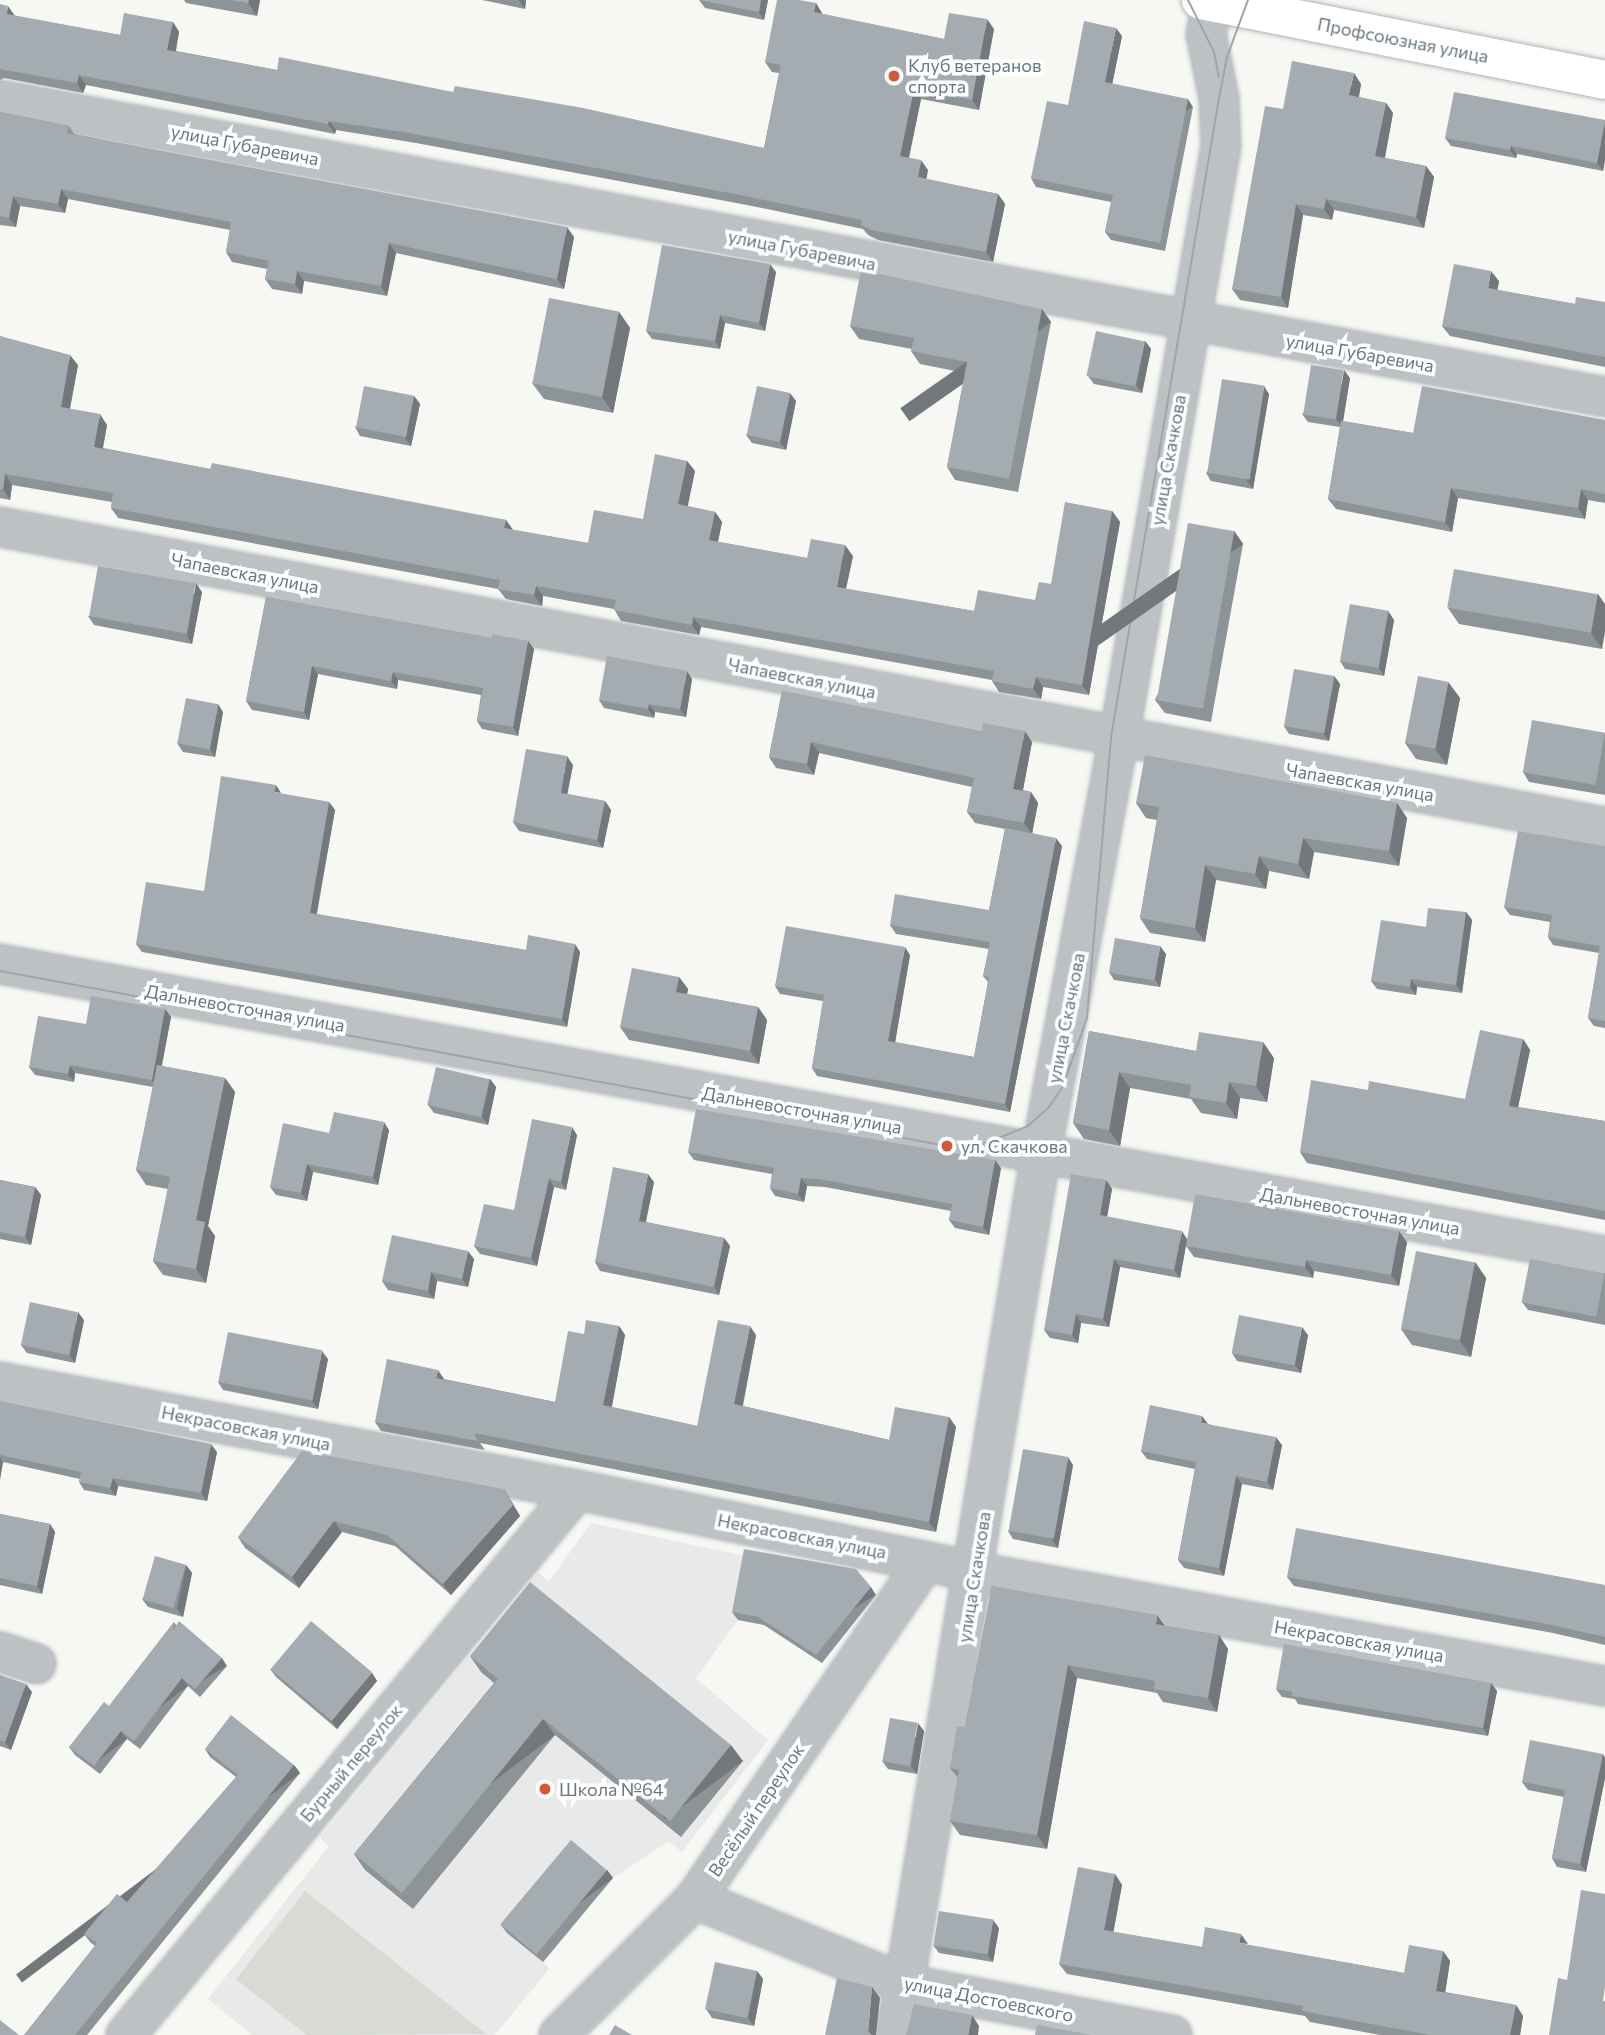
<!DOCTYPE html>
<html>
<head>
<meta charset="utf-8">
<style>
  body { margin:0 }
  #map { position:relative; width:1605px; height:2035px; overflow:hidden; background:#f7f7f4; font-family:Commissioner,sans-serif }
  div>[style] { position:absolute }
  .built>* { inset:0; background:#e8e9e8 }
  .green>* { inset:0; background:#d7dbd4 }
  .roads { filter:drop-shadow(0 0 2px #b0b5b9) drop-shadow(0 0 2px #b0b5b9) }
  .minor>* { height:38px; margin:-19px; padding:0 19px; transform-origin:19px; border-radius:19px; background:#bcc1c4 }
  .major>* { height:38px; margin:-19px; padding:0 19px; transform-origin:19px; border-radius:19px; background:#fff }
  .tram>* { height:2px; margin:-1px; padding:0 1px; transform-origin:1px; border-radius:1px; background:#9fa5aa }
  .wall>* { inset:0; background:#8d9498 }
  .shaded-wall>* { inset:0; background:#73787c; transform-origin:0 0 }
  .building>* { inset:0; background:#a4acb1; transform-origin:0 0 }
  .dots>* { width:19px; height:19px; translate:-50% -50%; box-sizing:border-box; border:4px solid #fff; border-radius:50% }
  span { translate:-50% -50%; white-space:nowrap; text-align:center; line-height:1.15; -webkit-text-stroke:7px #fff; paint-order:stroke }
  .street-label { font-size:18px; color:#697883 }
  .poi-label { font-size:18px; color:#697883 }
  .left { translate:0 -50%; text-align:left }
</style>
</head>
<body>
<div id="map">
  <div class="built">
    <div style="clip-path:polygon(591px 1523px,750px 1557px,738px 1620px,696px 1678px,768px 1740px,682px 1852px,669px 1841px,613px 1878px,544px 1962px,549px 1969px,495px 2035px,252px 2035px,208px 1999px,329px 1846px,320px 1838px,538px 1573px,549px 1581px)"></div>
  </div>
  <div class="green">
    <div style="clip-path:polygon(305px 1891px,486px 2034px,307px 2035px,236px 1979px)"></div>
  </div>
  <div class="roads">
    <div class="minor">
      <div style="left:0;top:100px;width:1632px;rotate:10.48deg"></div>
      <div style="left:0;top:527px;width:1633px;rotate:10.59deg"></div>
      <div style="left:0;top:964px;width:1631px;rotate:10.31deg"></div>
      <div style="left:0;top:1382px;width:587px;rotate:10.6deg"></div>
      <div style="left:577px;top:1490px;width:406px;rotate:11.6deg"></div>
      <div style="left:975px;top:1572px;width:640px;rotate:10.26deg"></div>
      <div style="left:0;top:1652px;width:38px;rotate:18deg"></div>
      <div style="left:695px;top:1899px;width:226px;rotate:22.1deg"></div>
      <div style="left:904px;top:1984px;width:273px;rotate:10.8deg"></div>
      <div style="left:126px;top:2035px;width:707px;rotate:-50.39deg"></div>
      <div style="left:559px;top:2035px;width:192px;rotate:-45deg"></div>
      <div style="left:695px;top:1899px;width:409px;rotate:-55.7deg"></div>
      <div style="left:896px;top:2035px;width:894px;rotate:-80.66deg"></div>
      <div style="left:1041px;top:1153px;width:422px;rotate:-79.4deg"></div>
      <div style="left:1119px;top:738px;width:601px;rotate:-80.22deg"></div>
      <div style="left:1221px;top:146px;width:48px;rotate:-92.4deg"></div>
      <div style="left:1219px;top:98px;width:65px;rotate:-101.5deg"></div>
      <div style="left:1206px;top:34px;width:35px;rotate:-78deg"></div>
    </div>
    <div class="major">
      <div style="left:1201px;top:0;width:412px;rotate:11.2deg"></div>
    </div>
  </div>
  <div class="tram">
    <div style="left:1188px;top:0;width:58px;rotate:63.4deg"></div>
    <div style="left:1214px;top:52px;width:25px;rotate:79deg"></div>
    <div style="left:0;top:971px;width:963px;rotate:10.47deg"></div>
    <div style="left:947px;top:1146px;width:39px;rotate:-4deg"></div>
    <div style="left:986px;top:1143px;width:45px;rotate:-22deg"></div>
    <div style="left:1028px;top:1126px;width:28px;rotate:-42deg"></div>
    <div style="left:1049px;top:1107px;width:25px;rotate:-56deg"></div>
    <div style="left:1063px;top:1086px;width:72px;rotate:-70.6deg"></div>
    <div style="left:1087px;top:1018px;width:282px;rotate:-85.1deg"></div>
    <div style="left:1111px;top:737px;width:648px;rotate:-80.41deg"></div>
    <div style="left:1219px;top:98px;width:42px;rotate:-79deg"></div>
    <div style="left:1227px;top:57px;width:61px;rotate:-69.8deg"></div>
  </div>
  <div class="wall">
    <div style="clip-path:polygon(184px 0,260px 0,257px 16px,186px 3px)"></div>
    <div style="clip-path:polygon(482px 0,526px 0,525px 9px)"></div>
    <div style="clip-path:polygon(699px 0,768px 0,764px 20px,705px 8px)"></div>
    <div style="clip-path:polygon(816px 3px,822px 14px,944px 39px,994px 29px,979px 110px,921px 99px,909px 158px,928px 170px,926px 179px,998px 194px,1005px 204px,993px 262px,878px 240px,868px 235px,863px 229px,747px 205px,416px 143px,336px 130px,335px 134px,86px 85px,83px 93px,4px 78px,0 80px,0 4px,15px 16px,120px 35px,173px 22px,179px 32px,176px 51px,277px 70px,453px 92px,764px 148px,779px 73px,772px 72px,765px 62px)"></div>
    <div style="clip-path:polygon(1122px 36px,1112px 84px,1193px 107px,1165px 251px,1111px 240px,1105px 232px,1111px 202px,1036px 187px,1031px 178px,1068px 105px)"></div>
    <div style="clip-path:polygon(1361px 84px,1359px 97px,1386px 103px,1393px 113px,1385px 158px,1426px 166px,1434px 177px,1424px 228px,1334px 210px,1332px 220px,1303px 215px,1288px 308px,1240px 300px,1232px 289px,1283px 109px)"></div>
    <div style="clip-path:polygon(0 112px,69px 126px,74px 134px,574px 237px,564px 289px,396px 253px,387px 296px,304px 281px,302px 294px,272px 289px,265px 279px,267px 269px,232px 262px,226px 252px,230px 230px,68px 199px,65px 213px,20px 206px,16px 227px,0 225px)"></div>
    <div style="clip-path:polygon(1605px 120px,1603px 171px,1517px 154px,1516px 158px,1451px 146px,1445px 138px)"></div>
    <div style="clip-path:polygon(776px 272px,765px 331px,725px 323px,720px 349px,652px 339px,646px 331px)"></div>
    <div style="clip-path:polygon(1499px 281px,1497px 290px,1575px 304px,1605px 302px,1605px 367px,1450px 336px,1442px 326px)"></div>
    <div style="clip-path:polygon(619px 312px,630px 328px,613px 413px,544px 399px,532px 383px)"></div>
    <div style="clip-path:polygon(1051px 322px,1018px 492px,955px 480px,947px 467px,965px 373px,920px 364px,911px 351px,912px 349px,859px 339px,850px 326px)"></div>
    <div style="clip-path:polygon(0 336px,78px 365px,70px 409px,107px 425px,103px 448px,210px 469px,506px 520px,513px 530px,588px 543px,643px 519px,687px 461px,695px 471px,687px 506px,715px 512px,722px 522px,718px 542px,807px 558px,853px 556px,846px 589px,974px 611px,1035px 600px,1051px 584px,1112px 511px,1120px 522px,1089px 695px,1043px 687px,1041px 699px,999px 692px,992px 681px,992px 680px,701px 627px,699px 635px,621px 621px,614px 609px,543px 596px,542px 606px,506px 599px,498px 589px,118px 518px,111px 508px,112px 502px,12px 485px,10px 500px,0 498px)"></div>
    <div style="clip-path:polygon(1145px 341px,1151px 349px,1142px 393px,1094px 384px,1088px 376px)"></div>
    <div style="clip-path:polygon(1350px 378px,1343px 421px,1413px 433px,1605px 420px,1605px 503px,1588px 500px,1585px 519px,1458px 498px,1452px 532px,1336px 509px,1328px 499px,1340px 427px,1308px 422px,1302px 414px)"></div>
    <div style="clip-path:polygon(1269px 394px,1253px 489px,1211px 481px,1206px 473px)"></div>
    <div style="clip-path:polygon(414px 396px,420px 404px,411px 446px,360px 436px,355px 427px)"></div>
    <div style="clip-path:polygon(796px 401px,786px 450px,752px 443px,746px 435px)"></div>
    <div style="clip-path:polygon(1234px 531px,1243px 544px,1211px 722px,1165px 713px,1155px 700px)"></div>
    <div style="clip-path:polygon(202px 592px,192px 644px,94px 625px,88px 616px)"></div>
    <div style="clip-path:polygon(1598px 594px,1602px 649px,1459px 624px,1448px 608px)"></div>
    <div style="clip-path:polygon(266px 597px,491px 638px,528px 641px,534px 649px,518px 736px,482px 729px,477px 721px,481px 695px,398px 680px,397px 689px,318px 674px,309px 720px,252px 710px,246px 701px)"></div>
    <div style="clip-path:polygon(1388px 611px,1394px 620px,1384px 676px,1345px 669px,1340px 661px)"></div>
    <div style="clip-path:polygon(1334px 676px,1340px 684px,1329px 741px,1289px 734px,1284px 726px)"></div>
    <div style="clip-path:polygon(692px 679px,686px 717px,655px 712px,654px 718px,604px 708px,599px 700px)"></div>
    <div style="clip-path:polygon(1448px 682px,1460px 698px,1447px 765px,1416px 759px,1405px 743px)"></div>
    <div style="clip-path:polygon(782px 691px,1032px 742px,1023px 790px,1031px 792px,1038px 803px,1032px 833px,1062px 846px,1010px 1112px,817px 1076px,812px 1068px,823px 1001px,780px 994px,775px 986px,910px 955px,895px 1042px,974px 1057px,988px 982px,983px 976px,989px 949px,896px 934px,890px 925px,989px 910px,1005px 829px,975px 823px,967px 812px,972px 787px,819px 753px,814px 775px,776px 768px,769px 757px)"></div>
    <div style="clip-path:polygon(223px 712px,215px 757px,183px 752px,177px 743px)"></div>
    <div style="clip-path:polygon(1605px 733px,1605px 795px,1529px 782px,1523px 772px)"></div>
    <div style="clip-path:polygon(573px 765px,567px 794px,605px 801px,611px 810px,603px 848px,519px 831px,513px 822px)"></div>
    <div style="clip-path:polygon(281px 794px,329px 802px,335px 810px,317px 914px,526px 950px,580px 952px,567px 1027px,142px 952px,136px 944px,204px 891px)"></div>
    <div style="clip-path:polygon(1136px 803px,1397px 803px,1407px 818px,1399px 866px,1314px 852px,1309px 879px,1269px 871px,1266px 889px,1216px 880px,1205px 942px,1150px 933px,1140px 918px,1157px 820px,1146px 818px)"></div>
    <div style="clip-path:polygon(1605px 846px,1605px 1028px,1594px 1026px,1588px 1018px,1599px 953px,1553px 945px,1548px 937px,1550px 922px,1510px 915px,1504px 907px)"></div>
    <div style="clip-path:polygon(1466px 912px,1472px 920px,1462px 993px,1417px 987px,1416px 995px,1377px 989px,1371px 981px,1426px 927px)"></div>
    <div style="clip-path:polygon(1166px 954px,1160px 987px,1114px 980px,1109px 972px)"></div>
    <div style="clip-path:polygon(679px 977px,688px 989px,687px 994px,758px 1007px,767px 1020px,759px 1064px,629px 1040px,620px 1027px)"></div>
    <div style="clip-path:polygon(165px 1009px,171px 1017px,162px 1066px,225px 1078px,235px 1092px,208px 1226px,215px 1236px,206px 1283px,163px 1275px,153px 1261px,168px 1189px,146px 1185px,136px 1170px,153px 1087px,75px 1073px,74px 1082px,35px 1075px,29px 1067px,86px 1024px)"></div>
    <div style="clip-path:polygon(1089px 1031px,1196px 1051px,1274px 1058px,1267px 1102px,1240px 1098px,1237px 1119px,1201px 1113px,1191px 1099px,1130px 1088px,1120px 1146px,1084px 1139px,1073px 1123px)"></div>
    <div style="clip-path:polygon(1523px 1039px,1530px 1050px,1518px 1107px,1605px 1121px,1605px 1220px,1307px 1163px,1300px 1152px,1368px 1090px,1465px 1099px)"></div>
    <div style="clip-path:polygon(490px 1079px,496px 1087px,488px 1125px,434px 1113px,428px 1105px)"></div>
    <div style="clip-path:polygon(389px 1130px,378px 1185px,313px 1172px,307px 1201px,276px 1195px,270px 1187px,329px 1133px)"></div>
    <div style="clip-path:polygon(577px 1135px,566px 1190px,554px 1187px,537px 1266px,480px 1254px,474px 1246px,514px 1210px)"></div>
    <div style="clip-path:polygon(688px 1152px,1001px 1168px,989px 1235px,955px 1228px,949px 1220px,951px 1211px,825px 1187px,807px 1186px,804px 1202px,775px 1196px,770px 1188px,772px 1174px,694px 1160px)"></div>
    <div style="clip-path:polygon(0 1180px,35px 1187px,41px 1195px,31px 1245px,0 1239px)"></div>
    <div style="clip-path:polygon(1106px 1180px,1112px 1189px,1107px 1217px,1187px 1239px,1407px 1242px,1399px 1286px,1314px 1271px,1313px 1278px,1194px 1257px,1186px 1246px,1180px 1278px,1120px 1267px,1109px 1327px,1081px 1323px,1078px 1343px,1050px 1338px,1044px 1330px)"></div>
    <div style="clip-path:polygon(654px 1182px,646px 1222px,724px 1238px,730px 1246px,719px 1295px,600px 1271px,595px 1262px)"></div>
    <div style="clip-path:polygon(474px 1259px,468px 1287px,437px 1281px,434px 1299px,388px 1290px,382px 1281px)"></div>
    <div style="clip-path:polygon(1475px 1262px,1486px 1278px,1471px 1357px,1412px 1345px,1401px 1329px)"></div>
    <div style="clip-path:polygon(1605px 1273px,1605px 1325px,1528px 1310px,1522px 1302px)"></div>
    <div style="clip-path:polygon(84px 1320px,75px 1363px,27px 1353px,21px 1345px)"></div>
    <div style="clip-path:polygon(619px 1326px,625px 1335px,612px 1407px,697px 1426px,756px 1335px,743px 1406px,889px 1440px,949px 1417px,956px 1427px,936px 1532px,480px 1443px,485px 1450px,381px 1431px,375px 1422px,444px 1379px,555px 1402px,584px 1334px)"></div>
    <div style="clip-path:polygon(1308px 1335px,1301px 1373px,1237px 1361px,1232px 1353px)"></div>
    <div style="clip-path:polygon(328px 1359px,318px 1409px,223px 1390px,218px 1382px)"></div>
    <div style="clip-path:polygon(0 1401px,217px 1452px,207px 1501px,118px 1486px,116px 1496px,84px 1490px,79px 1482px,80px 1479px,3px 1462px,0 1479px)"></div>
    <div style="clip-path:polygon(1208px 1424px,1282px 1445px,1273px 1490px,1242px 1484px,1224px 1576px,1184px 1568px,1178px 1560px,1195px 1469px,1147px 1459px,1141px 1451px)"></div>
    <div style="clip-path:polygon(1073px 1465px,1058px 1548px,1013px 1539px,1008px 1531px)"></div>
    <div style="clip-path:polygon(504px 1489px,520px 1516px,451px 1595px,395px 1546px,342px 1532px,299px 1588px,245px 1548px,238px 1537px)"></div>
    <div style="clip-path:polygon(0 1514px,50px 1524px,55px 1532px,42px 1594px,0 1585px)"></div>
    <div style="clip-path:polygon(186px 1565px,192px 1573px,183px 1617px,148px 1607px,142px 1599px)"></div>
    <div style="clip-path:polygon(1287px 1577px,1605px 1585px,1605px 1645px,1553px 1633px,1294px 1586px)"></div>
    <div style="clip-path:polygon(992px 1586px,1165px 1626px,1219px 1635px,1228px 1649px,1217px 1712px,1163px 1702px,1157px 1693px,1077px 1678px,1047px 1849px,960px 1835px,950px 1821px,958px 1778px,950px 1768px,965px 1727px)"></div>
    <div style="clip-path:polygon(876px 1595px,822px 1663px,764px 1625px,738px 1620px,732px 1612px)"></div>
    <div style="clip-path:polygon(174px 1622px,176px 1625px,227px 1666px,200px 1697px,188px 1686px,140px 1749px,127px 1739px,100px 1774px,75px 1755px,69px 1747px,109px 1706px)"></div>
    <div style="clip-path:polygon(470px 1656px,743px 1761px,681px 1837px,555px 1735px,413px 1909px,365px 1870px,354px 1854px,494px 1683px,481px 1672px)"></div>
    <div style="clip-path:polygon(270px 1669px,372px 1673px,377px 1681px,337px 1729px,276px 1677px)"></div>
    <div style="clip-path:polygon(0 1675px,32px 1692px,11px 1750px,0 1746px)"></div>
    <div style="clip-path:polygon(1491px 1683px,1497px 1691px,1488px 1736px,1298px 1704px,1295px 1699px,1282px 1697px,1276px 1689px)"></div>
    <div style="clip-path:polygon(924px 1731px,917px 1774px,888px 1769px,882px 1761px)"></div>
    <div style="clip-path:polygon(205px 1749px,294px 1765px,300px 1773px,87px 2035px,24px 2035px,95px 1946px,90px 1942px,84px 1934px,127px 1902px,236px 1777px,210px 1757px)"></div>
    <div style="clip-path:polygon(1603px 1754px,1605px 1758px,1605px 1778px,1586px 1872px,1557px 1867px,1552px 1858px,1564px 1797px,1528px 1790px,1522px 1782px)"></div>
    <div style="clip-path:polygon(607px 1870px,613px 1878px,543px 1962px,507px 1933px,501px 1925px)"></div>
    <div style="clip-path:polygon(1115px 1874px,1122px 1885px,1113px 1932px,1202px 1947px,1248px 1945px,1404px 1973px,1443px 1951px,1450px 1961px,1445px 1992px,1516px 2005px,1523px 2016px,1520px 2035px,1380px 2035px,1310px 2022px,1305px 2016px,1067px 1974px,1059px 1964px)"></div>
    <div style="clip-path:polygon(999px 1928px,993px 1962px,939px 1953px,933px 1945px)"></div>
    <div style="clip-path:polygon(757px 1971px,763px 1979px,754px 2026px,712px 2018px,706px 2009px)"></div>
  </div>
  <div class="shaded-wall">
    <div style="clip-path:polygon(249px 0,260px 0,257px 16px,248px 3px)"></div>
    <div style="clip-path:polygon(519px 0,526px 0,525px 9px,519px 1px)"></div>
    <div style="clip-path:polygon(761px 0,768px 0,764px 20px,759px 12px)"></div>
    <div style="clip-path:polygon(816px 3px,822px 13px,821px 22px,814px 12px)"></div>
    <div style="clip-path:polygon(8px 6px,15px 16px,7px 14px)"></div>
    <div style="clip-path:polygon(987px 19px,994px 29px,979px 110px,972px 100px)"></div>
    <div style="clip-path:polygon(173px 22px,179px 32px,174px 59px,167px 50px)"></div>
    <div style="clip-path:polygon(1116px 28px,1122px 36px,1111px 90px,1105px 82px)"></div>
    <div style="clip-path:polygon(1354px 73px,1361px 84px,1357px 106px,1349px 95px)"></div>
    <div style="clip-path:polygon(79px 75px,86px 85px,83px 93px,77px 83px)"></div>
    <div style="clip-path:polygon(914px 89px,921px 99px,907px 166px,900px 156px)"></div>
    <div style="left:1188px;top:99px;width:9px;height:147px;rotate:58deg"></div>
    <div style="clip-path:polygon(1386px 103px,1393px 113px,1383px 167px,1375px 156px)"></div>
    <div style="clip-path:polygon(329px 121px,336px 130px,335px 134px,328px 124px)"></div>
    <div style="clip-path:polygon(1605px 123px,1605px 161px,1603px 171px,1597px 163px)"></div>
    <div style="clip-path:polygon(1511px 146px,1517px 154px,1516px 158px,1510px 150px)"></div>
    <div style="clip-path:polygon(921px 160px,928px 170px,925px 187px,918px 177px)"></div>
    <div style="clip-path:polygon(1426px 166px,1434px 177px,1424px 228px,1416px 217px)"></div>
    <div style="clip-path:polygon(61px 189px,68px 199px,65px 213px,58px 204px)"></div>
    <div style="clip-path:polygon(998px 194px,1005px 204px,993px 262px,986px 252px)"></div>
    <div style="clip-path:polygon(13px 196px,20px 206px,16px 227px,9px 218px)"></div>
    <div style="clip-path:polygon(1326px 199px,1334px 210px,1332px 220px,1324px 209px)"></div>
    <div style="clip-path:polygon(1296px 204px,1303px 215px,1288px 308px,1281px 297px)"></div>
    <div style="clip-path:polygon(567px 227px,574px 237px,564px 289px,557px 279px)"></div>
    <div style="clip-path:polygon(389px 243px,396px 253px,387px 296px,381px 286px)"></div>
    <div style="clip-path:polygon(770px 264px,776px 272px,765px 331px,759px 323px)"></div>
    <div style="clip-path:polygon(297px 271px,304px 281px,302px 294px,295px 284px)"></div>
    <div style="clip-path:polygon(1491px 271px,1499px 281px,1496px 299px,1488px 288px)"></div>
    <div style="left:1042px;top:309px;width:16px;height:173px;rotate:55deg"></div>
    <div style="clip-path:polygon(619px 312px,630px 328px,613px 413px,602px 397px)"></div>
    <div style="clip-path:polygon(720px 315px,725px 323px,720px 349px,715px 341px)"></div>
    <div style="clip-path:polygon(1145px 341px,1151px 349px,1142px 393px,1136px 385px)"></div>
    <div style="clip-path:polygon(70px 355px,78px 365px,68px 418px,61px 407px)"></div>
    <div style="clip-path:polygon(1344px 370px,1350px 378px,1342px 427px,1336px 419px)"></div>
    <div style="clip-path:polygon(1264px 386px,1269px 394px,1253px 489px,1247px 481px)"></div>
    <div style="clip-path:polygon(790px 393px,796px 401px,786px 450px,780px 442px)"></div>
    <div style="clip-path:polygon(414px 396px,420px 404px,411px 446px,405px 438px)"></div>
    <div style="clip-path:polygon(100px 414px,107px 425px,101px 457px,94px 447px)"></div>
    <div style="clip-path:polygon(687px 461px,695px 471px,686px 515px,678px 504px)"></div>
    <div style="clip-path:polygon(5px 474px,12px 485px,10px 500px,3px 489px)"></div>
    <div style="clip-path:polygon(1451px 488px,1458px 498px,1452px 532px,1445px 522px)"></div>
    <div style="clip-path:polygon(1581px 489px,1588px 500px,1585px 519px,1578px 508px)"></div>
    <div style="clip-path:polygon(1112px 511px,1120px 522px,1089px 695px,1082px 685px)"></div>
    <div style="clip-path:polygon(715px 512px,722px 522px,716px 550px,709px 540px)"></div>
    <div style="clip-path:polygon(506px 520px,513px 530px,504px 528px)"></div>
    <div style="left:1234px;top:531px;width:16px;height:180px;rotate:55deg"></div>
    <div style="clip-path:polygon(845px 545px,853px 556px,844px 597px,837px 587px)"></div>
    <div style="clip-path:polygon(196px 583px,202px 592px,192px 644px,187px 636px)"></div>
    <div style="clip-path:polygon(536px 586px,543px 596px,542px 606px,534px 595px)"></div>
    <div style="clip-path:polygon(1598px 594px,1605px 604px,1605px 632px,1602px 649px,1591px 633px)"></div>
    <div style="clip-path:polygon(1388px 611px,1394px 620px,1384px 676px,1379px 668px)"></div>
    <div style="clip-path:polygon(693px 617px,701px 627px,699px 635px,692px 625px)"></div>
    <div style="clip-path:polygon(528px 641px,534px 649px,518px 736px,513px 727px)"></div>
    <div style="clip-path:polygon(312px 666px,318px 674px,309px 720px,304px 712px)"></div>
    <div style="clip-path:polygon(687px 671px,692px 679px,686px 717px,680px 709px)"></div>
    <div style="clip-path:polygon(393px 672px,398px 680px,397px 689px,391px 681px)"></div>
    <div style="clip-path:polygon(1334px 676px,1340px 684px,1329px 741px,1323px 733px)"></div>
    <div style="clip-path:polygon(1036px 677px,1043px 687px,1041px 699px,1033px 689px)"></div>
    <div style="clip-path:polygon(1448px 682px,1460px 698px,1447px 765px,1435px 749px)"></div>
    <div style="clip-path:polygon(218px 704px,223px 712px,215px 757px,210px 749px)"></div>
    <div style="clip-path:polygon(649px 704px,655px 712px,654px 718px,648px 709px)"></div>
    <div style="clip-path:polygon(1025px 731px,1032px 742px,1021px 800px,1013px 789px)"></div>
    <div style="clip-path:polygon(811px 742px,819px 753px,814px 775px,807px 764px)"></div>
    <div style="clip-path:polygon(567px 756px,573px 765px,566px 801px,561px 793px)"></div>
    <div style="clip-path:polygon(276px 785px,281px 793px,274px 792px)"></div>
    <div style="clip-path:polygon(1031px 792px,1038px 803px,1032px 834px,1024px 823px)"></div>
    <div style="clip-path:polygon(605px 801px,611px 810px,603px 848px,597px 840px)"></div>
    <div style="clip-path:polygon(329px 802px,335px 810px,315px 921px,310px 913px)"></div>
    <div style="clip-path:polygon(1397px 803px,1407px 818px,1399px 866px,1389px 851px)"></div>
    <div style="clip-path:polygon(1056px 838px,1062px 846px,1010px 1112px,1005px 1104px)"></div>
    <div style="clip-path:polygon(1303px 838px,1314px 852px,1309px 879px,1298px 864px)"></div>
    <div style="clip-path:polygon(1259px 856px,1269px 871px,1266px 889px,1255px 874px)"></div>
    <div style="clip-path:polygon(1205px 865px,1216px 880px,1205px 942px,1195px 928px)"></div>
    <div style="clip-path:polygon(1466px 912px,1472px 920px,1462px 993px,1456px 985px)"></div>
    <div style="clip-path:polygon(575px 944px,580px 952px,567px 1027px,562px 1019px)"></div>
    <div style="clip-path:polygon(1160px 946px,1166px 954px,1160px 987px,1155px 979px)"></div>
    <div style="clip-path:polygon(905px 947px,910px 955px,894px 1049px,888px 1041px)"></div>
    <div style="clip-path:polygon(679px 977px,688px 989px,685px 1005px,676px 992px)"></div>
    <div style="clip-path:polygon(1411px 979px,1417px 987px,1416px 995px,1410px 987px)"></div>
    <div style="clip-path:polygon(758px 1007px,767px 1020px,759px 1064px,750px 1051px)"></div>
    <div style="clip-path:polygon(165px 1009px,171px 1017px,157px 1088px,152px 1080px)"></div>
    <div style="clip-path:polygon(1523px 1039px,1530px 1050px,1516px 1117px,1509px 1106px)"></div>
    <div style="clip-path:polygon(1263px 1042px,1274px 1058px,1267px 1102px,1256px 1086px)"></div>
    <div style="clip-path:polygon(70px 1065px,75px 1073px,74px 1082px,68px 1074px)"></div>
    <div style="clip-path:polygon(1119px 1072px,1130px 1088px,1120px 1146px,1109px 1130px)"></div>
    <div style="clip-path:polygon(225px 1078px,235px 1092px,208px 1226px,215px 1236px,206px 1283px,196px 1269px,196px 1220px)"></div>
    <div style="clip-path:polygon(490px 1079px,496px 1087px,488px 1125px,482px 1117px)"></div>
    <div style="clip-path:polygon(1229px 1082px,1240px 1098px,1237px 1119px,1226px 1103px)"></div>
    <div style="clip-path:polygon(384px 1122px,389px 1130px,378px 1185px,373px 1177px)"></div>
    <div style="clip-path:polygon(572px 1127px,577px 1135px,566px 1190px,561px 1182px)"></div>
    <div style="clip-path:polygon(995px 1160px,1001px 1168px,989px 1235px,983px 1227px)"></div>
    <div style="clip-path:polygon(307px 1164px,313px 1172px,307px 1201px,301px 1193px)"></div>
    <div style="clip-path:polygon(648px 1174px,654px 1182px,644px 1229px,639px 1221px)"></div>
    <div style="clip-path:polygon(801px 1178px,807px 1186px,804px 1202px,798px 1194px)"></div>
    <div style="clip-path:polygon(549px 1179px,554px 1187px,537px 1266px,531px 1258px)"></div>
    <div style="clip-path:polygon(1106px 1180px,1112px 1189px,1106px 1223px,1100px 1215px)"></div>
    <div style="clip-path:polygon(35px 1187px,41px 1195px,31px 1245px,25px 1237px)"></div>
    <div style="clip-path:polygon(1182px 1231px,1187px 1239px,1180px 1278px,1174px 1270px)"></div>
    <div style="clip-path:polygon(1399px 1231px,1407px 1242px,1399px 1286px,1391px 1275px)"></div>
    <div style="clip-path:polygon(724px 1238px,730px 1246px,719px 1295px,714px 1287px)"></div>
    <div style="clip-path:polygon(468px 1251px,474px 1259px,468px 1287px,462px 1279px)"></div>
    <div style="clip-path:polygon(1114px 1259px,1120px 1267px,1109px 1327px,1103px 1319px)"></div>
    <div style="clip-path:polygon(1306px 1260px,1314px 1271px,1313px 1278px,1305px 1267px)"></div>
    <div style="clip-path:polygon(1475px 1262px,1486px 1278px,1471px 1357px,1460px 1341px)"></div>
    <div style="clip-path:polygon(431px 1272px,437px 1281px,434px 1299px,428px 1291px)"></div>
    <div style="clip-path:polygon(78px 1312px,84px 1320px,75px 1363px,70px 1355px)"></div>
    <div style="clip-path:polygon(1076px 1314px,1081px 1323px,1078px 1343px,1072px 1335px)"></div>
    <div style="clip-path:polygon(619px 1326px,625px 1335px,610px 1415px,603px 1405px)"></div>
    <div style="clip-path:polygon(750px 1326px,756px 1335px,741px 1413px,734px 1404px)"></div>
    <div style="clip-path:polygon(1302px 1327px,1308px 1335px,1301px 1373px,1295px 1365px)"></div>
    <div style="clip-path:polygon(322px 1351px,328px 1359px,318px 1409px,312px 1401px)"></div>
    <div style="clip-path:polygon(438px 1370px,444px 1379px,443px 1388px,436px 1378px)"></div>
    <div style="clip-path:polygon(1202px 1416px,1208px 1424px,1201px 1423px)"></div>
    <div style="clip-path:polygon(949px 1417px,956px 1427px,936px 1532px,929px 1522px)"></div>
    <div style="clip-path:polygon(1276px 1437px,1282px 1445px,1273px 1490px,1267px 1482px)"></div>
    <div style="clip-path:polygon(211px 1444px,217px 1452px,207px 1501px,201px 1493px)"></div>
    <div style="clip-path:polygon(1068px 1457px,1073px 1465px,1058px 1548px,1052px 1540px)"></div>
    <div style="clip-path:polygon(0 1458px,3px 1462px,0 1479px)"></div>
    <div style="clip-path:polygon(1236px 1476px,1242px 1484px,1224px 1576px,1219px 1568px)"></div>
    <div style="clip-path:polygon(113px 1478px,118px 1486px,116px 1496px,110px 1488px)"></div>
    <div style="clip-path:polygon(504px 1489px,520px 1516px,451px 1595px,443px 1584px)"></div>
    <div style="clip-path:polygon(334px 1521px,342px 1532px,299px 1588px,292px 1577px)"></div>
    <div style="clip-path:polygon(50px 1524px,55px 1532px,42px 1594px,37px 1586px)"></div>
    <div style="clip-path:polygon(186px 1565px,192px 1573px,183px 1617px,177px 1609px)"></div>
    <div style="left:871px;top:1587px;width:9px;height:87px;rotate:58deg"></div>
    <div style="clip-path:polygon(1157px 1615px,1167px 1629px,1156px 1624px)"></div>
    <div style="clip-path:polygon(1219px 1635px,1228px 1649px,1217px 1712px,1208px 1698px)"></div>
    <div style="left:222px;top:1658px;width:9px;height:41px;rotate:58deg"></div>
    <div style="clip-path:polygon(1068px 1665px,1077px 1678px,1047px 1849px,1037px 1835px)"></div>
    <div style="clip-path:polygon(372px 1673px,377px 1681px,337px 1729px,331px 1721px)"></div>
    <div style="left:182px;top:1678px;width:10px;height:79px;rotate:53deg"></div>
    <div style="clip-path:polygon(1491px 1683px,1497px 1691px,1488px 1736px,1483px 1728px)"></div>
    <div style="clip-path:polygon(26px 1684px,32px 1692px,11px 1750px,5px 1742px)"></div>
    <div style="left:543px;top:1719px;width:20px;height:224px;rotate:53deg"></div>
    <div style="clip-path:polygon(918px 1723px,924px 1731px,917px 1774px,911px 1766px)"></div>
    <div style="left:121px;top:1731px;width:10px;height:44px;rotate:53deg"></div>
    <div style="left:731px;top:1745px;width:20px;height:97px;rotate:53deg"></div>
    <div style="clip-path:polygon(1603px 1754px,1605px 1758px,1605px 1778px,1586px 1872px,1580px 1864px)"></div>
    <div style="left:294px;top:1765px;width:10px;height:348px;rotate:53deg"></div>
    <div style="left:607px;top:1870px;width:10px;height:109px;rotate:53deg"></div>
    <div style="clip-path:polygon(1115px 1874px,1122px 1885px,1112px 1940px,1104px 1930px)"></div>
    <div style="clip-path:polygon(993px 1920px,999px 1928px,993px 1962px,987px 1954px)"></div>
    <div style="clip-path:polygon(1241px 1934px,1248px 1944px,1239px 1943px)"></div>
    <div style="clip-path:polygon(1443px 1951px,1450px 1961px,1444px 2001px,1436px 1991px)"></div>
    <div style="clip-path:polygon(757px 1971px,763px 1979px,754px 2026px,748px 2018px)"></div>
    <div style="clip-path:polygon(872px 1987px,880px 1998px,876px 2035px,870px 2035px,868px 2031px)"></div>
    <div style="clip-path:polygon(1516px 2005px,1523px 2016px,1520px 2035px,1510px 2035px)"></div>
    <div style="clip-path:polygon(972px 2015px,979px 2026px,978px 2035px,968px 2035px)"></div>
  </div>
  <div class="building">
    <div style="clip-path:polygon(230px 0,249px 0,248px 3px)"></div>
    <div style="clip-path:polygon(700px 0,761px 0,759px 12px)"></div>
    <div style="clip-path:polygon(777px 0,799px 0,816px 3px,814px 12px,944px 39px,949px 13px,987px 19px,972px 100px,914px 89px,900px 156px,921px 160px,918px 177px,998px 194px,986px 252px,871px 230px,861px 225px,862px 220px,740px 195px,409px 133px,329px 121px,328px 124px,79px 75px,77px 83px,0 69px,0 4px,8px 6px,7px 14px,120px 35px,124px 13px,173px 22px,167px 50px,277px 70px,279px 57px,453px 92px,455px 86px,583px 108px,764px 148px,781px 65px,765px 62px)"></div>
    <div style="clip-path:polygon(1084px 21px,1116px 28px,1105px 82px,1188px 99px,1160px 243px,1105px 232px,1113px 195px,1031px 178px,1047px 101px,1068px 105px)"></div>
    <div style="clip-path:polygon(1292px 61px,1354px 73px,1349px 95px,1386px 103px,1375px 156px,1426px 166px,1416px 217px,1326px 199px,1324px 209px,1296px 204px,1281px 297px,1232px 289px,1265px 106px,1283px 109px)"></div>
    <div style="clip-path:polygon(1454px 92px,1605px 120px,1597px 163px,1511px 146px,1510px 150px,1445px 138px)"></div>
    <div style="clip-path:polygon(0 112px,69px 126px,67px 133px,567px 227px,557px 279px,389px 243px,381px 286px,297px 271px,295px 284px,265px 279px,269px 261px,226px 252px,231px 222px,61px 189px,58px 204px,13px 196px,9px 218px,0 216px)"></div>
    <div style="clip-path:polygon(662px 245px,770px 264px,759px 323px,720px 315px,715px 341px,646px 331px)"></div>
    <div style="clip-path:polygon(1454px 264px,1491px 271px,1488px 288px,1575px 304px,1576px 297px,1605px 302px,1605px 357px,1442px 326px)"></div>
    <div style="clip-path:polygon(861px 270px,1042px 309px,1009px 479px,947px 467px,967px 362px,911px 351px,914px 338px,850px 326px)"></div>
    <div style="left:549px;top:298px;width:71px;height:87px;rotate:11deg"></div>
    <div style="left:1096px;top:331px;width:50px;height:46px;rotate:12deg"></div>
    <div style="clip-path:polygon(0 336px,70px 355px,61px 407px,100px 414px,94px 447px,210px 469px,212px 463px,506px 520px,504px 528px,588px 543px,594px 510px,643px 519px,655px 454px,687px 461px,678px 504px,715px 512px,709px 540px,807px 558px,811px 539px,845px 545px,837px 587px,974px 611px,978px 590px,1035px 600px,1039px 582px,1051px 584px,1065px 502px,1112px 511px,1082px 685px,1036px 677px,1033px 689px,992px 681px,994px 671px,693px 617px,692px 625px,614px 610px,616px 600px,536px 586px,534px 595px,498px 589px,500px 580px,111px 508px,113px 493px,5px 474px,3px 489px,0 489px)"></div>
    <div style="left:1311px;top:365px;width:33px;height:50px;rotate:9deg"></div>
    <div style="left:1222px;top:379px;width:43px;height:95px;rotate:9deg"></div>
    <div style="left:364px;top:386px;width:51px;height:42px;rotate:11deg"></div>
    <div style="left:757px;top:386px;width:34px;height:50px;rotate:12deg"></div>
    <div style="clip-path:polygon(1422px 386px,1605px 420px,1605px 494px,1581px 489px,1578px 508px,1451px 488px,1445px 522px,1328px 499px,1341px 421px,1413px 433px)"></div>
    <div style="left:1188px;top:523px;width:47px;height:180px;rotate:10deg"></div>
    <div style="left:98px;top:566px;width:99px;height:51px;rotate:10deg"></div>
    <div style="left:1454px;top:569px;width:146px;height:39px;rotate:10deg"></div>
    <div style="clip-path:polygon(266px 597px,491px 638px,492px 634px,528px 641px,513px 727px,477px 721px,483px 688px,393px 672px,391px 681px,312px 666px,304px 712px,246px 701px)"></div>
    <div style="left:1350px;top:604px;width:39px;height:58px;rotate:10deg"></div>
    <div style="clip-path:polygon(607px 656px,687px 671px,680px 709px,649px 704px,648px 709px,599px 700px)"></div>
    <div style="left:1294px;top:669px;width:41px;height:58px;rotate:10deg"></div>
    <div style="left:1418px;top:676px;width:31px;height:68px;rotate:11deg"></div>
    <div style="clip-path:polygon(782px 691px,982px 731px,983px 723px,1025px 731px,1013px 789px,1031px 792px,1024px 823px,967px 812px,974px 778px,811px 742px,807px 764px,769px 757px)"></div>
    <div style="left:186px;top:698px;width:33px;height:46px;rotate:11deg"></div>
    <div style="left:1532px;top:720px;width:74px;height:53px;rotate:10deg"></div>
    <div style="clip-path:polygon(526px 749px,567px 756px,561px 793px,605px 801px,597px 840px,513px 822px)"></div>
    <div style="clip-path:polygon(1145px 755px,1397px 803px,1389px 851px,1303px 838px,1298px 864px,1259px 856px,1255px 874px,1205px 865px,1195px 928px,1140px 918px,1159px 807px,1136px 803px)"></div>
    <div style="clip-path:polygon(221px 776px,276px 785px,274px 792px,329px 802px,310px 913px,526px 950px,528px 935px,575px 944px,562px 1019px,136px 944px,146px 882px,204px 891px)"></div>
    <div style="clip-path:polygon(1005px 828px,1056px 838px,1005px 1104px,812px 1068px,824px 995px,775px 986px,786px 926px,905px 947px,888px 1041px,974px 1057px,989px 977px,983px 976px,990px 942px,890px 925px,895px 894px,989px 910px)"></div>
    <div style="clip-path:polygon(1518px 831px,1605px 846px,1605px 1021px,1588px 1018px,1600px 946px,1548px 937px,1552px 915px,1504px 907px)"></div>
    <div style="clip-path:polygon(1428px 908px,1466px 912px,1456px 985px,1411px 979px,1410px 987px,1371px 981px,1381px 920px,1426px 927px)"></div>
    <div style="left:1115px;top:938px;width:46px;height:35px;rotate:10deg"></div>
    <div style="clip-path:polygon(632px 968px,679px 977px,676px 992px,758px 1007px,750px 1051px,620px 1027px)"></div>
    <div style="clip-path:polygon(91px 996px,165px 1009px,152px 1080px,70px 1065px,68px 1074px,29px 1067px,38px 1016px,86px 1024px)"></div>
    <div style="clip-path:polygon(1480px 1030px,1523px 1039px,1509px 1106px,1605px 1121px,1605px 1211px,1300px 1152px,1311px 1080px,1368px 1090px,1369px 1081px,1465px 1099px)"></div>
    <div style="clip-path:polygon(1089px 1031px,1196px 1051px,1199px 1032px,1263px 1042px,1256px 1086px,1229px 1082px,1226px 1103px,1189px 1097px,1191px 1085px,1119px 1072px,1109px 1130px,1073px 1123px)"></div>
    <div style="clip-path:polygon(157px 1065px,225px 1078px,196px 1220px,205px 1222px,196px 1269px,153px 1261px,170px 1177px,136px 1170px)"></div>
    <div style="left:436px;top:1067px;width:55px;height:39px;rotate:13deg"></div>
    <div style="clip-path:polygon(696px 1109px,995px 1160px,983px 1227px,949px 1220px,952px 1204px,819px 1179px,801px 1178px,798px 1194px,770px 1188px,774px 1168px,688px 1152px)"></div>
    <div style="clip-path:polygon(334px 1112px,384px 1122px,373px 1177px,307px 1164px,301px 1193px,270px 1187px,283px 1123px,329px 1133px)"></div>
    <div style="clip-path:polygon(532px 1119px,572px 1127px,561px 1182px,549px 1179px,531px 1258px,474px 1246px,484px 1204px,514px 1210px)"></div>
    <div style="clip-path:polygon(613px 1167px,648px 1174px,639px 1221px,724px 1238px,714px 1287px,595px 1262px)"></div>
    <div style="clip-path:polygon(1071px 1174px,1106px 1180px,1100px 1215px,1182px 1231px,1174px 1270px,1114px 1259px,1103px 1319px,1076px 1314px,1072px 1335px,1044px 1330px)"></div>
    <div style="clip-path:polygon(0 1180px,35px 1187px,25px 1237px,0 1232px)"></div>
    <div style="clip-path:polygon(1195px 1194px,1399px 1231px,1391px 1275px,1306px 1260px,1305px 1267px,1186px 1246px)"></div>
    <div style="clip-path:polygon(392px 1235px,468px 1251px,462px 1279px,431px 1272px,428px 1291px,382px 1281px)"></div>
    <div style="left:1416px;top:1251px;width:60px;height:79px;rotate:11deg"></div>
    <div style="left:1530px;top:1259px;width:76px;height:44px;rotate:11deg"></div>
    <div style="left:30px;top:1302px;width:49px;height:44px;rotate:12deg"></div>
    <div style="left:1239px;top:1315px;width:64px;height:39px;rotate:11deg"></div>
    <div style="clip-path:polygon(586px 1320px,619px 1326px,603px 1405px,697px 1426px,718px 1320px,750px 1326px,734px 1404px,889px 1440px,895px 1407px,949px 1417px,929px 1522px,474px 1433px,478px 1441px,375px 1422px,387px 1359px,438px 1370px,436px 1378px,555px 1402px,568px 1331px,584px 1334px)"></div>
    <div style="left:228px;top:1332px;width:96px;height:51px;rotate:11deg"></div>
    <div style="clip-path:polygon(0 1401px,211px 1444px,201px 1493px,113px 1478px,110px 1488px,79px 1482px,81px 1472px,0 1455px)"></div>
    <div style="clip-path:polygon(1150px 1405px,1202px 1416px,1201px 1423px,1276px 1437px,1267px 1482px,1236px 1476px,1219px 1568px,1178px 1560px,1196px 1462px,1141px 1451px)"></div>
    <div style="left:1023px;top:1449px;width:46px;height:83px;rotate:10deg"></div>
    <div style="clip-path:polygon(302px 1451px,504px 1489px,513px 1505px,443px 1584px,387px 1535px,334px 1521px,292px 1577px,238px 1537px)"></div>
    <div style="clip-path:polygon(0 1514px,50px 1524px,37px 1586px,0 1578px)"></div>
    <div style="clip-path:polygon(1296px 1528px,1605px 1585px,1605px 1637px,1547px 1624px,1287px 1577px)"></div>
    <div style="clip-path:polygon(744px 1549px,856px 1569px,871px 1587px,816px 1655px,758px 1617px,732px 1612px)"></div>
    <div style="left:155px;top:1556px;width:32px;height:45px;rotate:16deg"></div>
    <div style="clip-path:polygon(530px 1582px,731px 1745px,670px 1821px,543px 1719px,402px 1893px,354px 1854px,498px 1679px,470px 1656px)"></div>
    <div style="clip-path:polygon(992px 1586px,1157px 1615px,1156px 1624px,1219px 1635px,1208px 1698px,1154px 1689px,1155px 1681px,1068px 1665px,1037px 1835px,950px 1821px,959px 1770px,950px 1768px,957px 1726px,965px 1727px)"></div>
    <div style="clip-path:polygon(179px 1621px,222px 1658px,195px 1689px,182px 1678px,134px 1741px,121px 1731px,94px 1766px,69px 1747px,104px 1702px,109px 1706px,174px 1622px,173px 1630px)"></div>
    <div style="left:311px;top:1621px;width:80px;height:63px;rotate:40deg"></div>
    <div style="clip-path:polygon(1284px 1644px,1491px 1683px,1483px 1728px,1292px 1696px,1293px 1692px,1276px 1689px)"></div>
    <div style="clip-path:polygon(0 1675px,26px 1684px,5px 1742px,0 1740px)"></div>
    <div style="clip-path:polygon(231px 1715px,294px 1765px,75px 2035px,24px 2035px,97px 1943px,84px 1934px,117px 1894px,127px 1902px,238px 1775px,205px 1749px)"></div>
    <div style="left:890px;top:1718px;width:28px;height:44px;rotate:10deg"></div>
    <div style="clip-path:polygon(1530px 1740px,1603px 1754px,1580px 1864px,1552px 1858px,1565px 1790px,1522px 1782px)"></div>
    <div style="left:571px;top:1840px;width:47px;height:110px;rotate:40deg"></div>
    <div style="clip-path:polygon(1078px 1867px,1115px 1874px,1104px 1930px,1202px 1947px,1205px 1927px,1241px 1934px,1239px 1943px,1404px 1973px,1409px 1945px,1443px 1951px,1436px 1991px,1516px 2005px,1510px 2035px,1430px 2035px,1302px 2011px,1303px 2006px,1059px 1964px)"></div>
    <div style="clip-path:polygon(1581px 1890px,1605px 1894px,1605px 1986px,1603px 2001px,1605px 2001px,1605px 2035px,1549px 2035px,1558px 1978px,1567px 1980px)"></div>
    <div style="left:939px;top:1911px;width:55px;height:35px;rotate:9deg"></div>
    <div style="left:715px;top:1962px;width:43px;height:48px;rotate:12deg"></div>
    <div style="clip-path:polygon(837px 1978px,872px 1987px,868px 2031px,872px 2035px,825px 2035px)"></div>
    <div style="clip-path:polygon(914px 2004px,972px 2015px,968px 2035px,906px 2035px)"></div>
    <div style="clip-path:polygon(0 2020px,19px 2035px,0 2035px)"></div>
    <div style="clip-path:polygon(615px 2025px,632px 2035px,609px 2035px)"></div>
    <div style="clip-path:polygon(1037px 2025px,1092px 2035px,1035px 2035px)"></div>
  </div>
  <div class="dots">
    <div style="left:894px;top:76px;background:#d45738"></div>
    <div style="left:947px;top:1146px;background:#d45738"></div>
    <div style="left:545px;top:1789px;background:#d45738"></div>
  </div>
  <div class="street-label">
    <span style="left:1403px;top:40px;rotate:11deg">Профсоюзная улица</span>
    <span style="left:245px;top:145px;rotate:11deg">улица Губаревича</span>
    <span style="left:802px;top:250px;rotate:11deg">улица Губаревича</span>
    <span style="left:1360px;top:353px;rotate:10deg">улица Губаревича</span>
    <span style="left:1168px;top:460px;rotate:-80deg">улица Скачкова</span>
    <span style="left:245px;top:573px;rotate:11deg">Чапаевская улица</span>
    <span style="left:802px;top:678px;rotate:11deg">Чапаевская улица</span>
    <span style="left:1360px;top:782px;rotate:10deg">Чапаевская улица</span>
    <span style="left:245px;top:1008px;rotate:10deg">Дальневосточная улица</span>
    <span style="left:1066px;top:1018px;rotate:-79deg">улица Скачкова</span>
    <span style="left:802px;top:1110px;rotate:10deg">Дальневосточная улица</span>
    <span style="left:1360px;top:1211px;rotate:10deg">Дальневосточная улица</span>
    <span style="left:246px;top:1428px;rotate:11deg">Некрасовская улица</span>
    <span style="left:802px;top:1536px;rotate:11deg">Некрасовская улица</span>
    <span style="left:974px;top:1577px;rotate:-81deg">улица Скачкова</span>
    <span style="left:1359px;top:1641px;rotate:10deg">Некрасовская улица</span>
    <span style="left:351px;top:1763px;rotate:-50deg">Бурный переулок</span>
    <span style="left:756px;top:1810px;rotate:-56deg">Весёлый переулок</span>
    <span style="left:989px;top:1999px;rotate:11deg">улица Достоевского</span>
  </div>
  <div class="poi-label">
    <span class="left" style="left:908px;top:76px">Клуб ветеранов<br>спорта</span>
    <span class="left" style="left:961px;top:1146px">ул. Скачкова</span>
    <span class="left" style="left:559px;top:1789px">Школа №64</span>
  </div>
</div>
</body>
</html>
